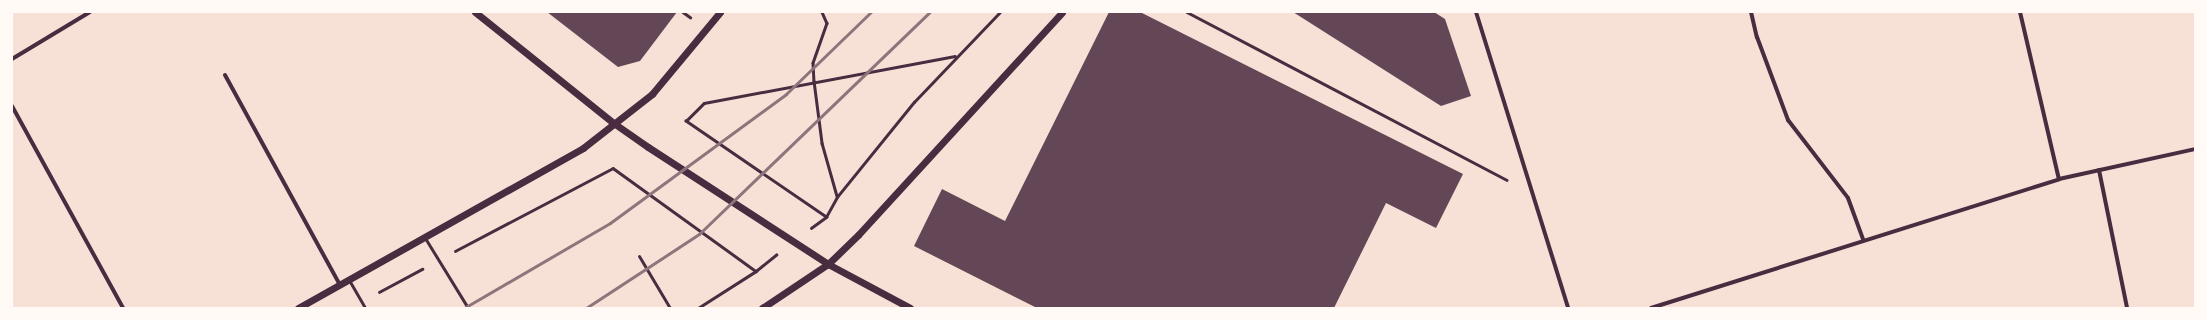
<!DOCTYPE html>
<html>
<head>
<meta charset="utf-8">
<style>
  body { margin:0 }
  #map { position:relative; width:2207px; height:320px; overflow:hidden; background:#f7e1d7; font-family:Inter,sans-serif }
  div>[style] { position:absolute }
  .building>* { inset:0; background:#644757 }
  .path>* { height:2.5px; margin:-1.25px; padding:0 1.25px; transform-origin:1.25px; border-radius:1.25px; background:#4a2c40 }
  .service>* { height:3px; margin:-1.5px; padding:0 1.5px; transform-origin:1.5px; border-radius:1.5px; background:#4a2c40 }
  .minor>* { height:4px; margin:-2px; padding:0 2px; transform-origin:2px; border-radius:2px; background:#4a2c40 }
  .tertiary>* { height:7px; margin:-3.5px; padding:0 3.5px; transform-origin:3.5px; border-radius:3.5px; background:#4a2c40 }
  .rail>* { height:3px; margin:-1.5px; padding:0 1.5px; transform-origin:1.5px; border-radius:1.5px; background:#8f747c }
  span { translate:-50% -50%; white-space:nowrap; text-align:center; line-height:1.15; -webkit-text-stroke:3px #fffaf5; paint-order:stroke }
  .frame { position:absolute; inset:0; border:13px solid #fffaf5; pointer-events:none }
</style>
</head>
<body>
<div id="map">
  <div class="building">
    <div style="clip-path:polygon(547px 12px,677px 12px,640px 61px,618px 67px)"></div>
    <div style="clip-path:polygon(1109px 12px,1140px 12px,1463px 174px,1436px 228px,1386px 203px,1334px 308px,1037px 308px,914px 246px,942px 189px,1005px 221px)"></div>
    <div style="clip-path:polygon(1293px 12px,1434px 12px,1445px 19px,1471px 96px,1441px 106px)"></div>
  </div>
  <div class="path">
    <div style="left:683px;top:12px;width:9px;rotate:36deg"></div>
    <div style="left:822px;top:12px;width:12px;rotate:66deg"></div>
    <div style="left:827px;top:23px;width:42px;rotate:109.3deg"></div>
    <div style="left:813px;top:63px;width:18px;rotate:87deg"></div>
    <div style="left:814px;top:81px;width:63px;rotate:82.6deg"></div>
    <div style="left:822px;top:143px;width:55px;rotate:74.2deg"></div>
    <div style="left:1187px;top:12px;width:361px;rotate:27.7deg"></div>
    <div style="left:826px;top:217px;width:170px;rotate:-145.6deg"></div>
    <div style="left:686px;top:121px;width:25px;rotate:-45deg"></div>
    <div style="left:704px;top:103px;width:255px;rotate:-10.6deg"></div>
    <div style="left:811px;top:228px;width:19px;rotate:-36deg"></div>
    <div style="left:826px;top:217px;width:23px;rotate:-61deg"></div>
    <div style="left:837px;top:197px;width:122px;rotate:-51deg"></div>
    <div style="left:914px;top:102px;width:124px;rotate:-46.3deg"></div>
    <div style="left:455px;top:251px;width:178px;rotate:-27.7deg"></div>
    <div style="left:613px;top:168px;width:176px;rotate:35.8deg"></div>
    <div style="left:379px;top:292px;width:49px;rotate:-28.1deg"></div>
    <div style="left:698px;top:308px;width:69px;rotate:-32.5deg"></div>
    <div style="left:756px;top:271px;width:26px;rotate:-39deg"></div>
  </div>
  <div class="service">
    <div style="left:425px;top:238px;width:82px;rotate:58.4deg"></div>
    <div style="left:639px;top:256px;width:61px;rotate:59.2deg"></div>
    <div style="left:349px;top:280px;width:32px;rotate:60deg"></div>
  </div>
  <div class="minor">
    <div style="left:1476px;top:12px;width:310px;rotate:72.7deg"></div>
    <div style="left:1751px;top:12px;width:26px;rotate:77deg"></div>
    <div style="left:1757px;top:37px;width:89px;rotate:69.5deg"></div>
    <div style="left:1788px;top:120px;width:98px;rotate:52.4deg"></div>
    <div style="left:1848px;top:198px;width:44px;rotate:69.9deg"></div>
    <div style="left:2020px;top:12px;width:171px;rotate:76.9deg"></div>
    <div style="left:12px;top:59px;width:91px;rotate:-31.1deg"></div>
    <div style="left:225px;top:75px;width:239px;rotate:61.3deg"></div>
    <div style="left:12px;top:106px;width:230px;rotate:61.2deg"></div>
    <div style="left:2099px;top:170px;width:141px;rotate:78.5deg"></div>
    <div style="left:1651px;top:308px;width:428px;rotate:-17.5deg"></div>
    <div style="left:2059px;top:179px;width:139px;rotate:-12.4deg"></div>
  </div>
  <div class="tertiary">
    <div style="left:475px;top:12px;width:179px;rotate:38.7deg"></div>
    <div style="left:615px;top:124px;width:40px;rotate:34.9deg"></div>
    <div style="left:648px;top:147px;width:215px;rotate:33deg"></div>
    <div style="left:828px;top:264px;width:93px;rotate:28.2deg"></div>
    <div style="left:298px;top:308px;width:327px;rotate:-29.3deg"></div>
    <div style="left:583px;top:148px;width:88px;rotate:-38deg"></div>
    <div style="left:652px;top:94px;width:107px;rotate:-50.3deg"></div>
    <div style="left:762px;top:308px;width:79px;rotate:-33.7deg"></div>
    <div style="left:828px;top:264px;width:42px;rotate:-44deg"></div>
    <div style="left:858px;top:235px;width:302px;rotate:-47.5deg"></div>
  </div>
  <div class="rail">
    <div style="left:464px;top:308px;width:169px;rotate:-30.2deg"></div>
    <div style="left:610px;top:223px;width:218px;rotate:-36.2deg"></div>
    <div style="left:786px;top:94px;width:118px;rotate:-44deg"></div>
    <div style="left:586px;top:308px;width:135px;rotate:-33.2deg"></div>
    <div style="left:699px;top:234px;width:320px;rotate:-43.9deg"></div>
  </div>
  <div class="frame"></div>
</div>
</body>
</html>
